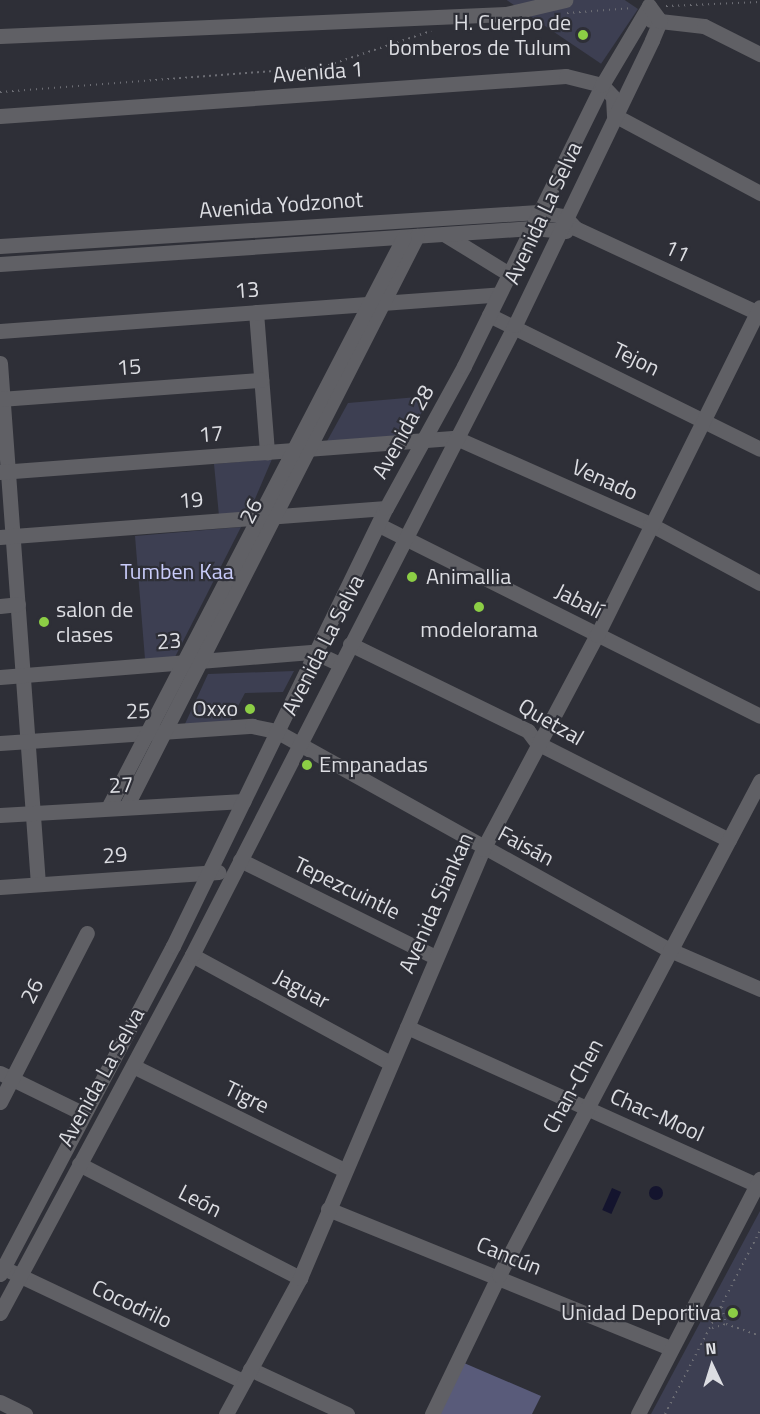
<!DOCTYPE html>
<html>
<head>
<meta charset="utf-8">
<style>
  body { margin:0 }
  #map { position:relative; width:760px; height:1414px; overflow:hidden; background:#2e2f37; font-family:"Titillium Web",sans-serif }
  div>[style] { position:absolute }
  .green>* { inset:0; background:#3d3f52; transform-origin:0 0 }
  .forest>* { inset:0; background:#595b7a }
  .water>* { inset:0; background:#14142e; transform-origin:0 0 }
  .round { border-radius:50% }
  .path>* { height:2px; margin-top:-1px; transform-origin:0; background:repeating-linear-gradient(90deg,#6c6d74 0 1.5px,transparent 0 6px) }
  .minor>* { height:15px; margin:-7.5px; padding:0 7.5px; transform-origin:7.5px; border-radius:7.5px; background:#606065 }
  .dots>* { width:16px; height:16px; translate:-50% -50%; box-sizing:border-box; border:3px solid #2e2f37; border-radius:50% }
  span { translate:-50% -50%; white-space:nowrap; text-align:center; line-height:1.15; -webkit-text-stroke:4.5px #2e2f37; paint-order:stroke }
  .poi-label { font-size:22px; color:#dcdde2 }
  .right { translate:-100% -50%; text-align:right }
  .left { translate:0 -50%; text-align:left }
  .street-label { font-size:22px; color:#dcdde2 }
  .park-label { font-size:22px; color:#c9ccfa }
  .north { position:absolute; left:682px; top:1336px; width:60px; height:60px; -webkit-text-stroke:4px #2e2f37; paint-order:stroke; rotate:356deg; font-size:16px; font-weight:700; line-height:24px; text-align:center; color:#dcdde2 }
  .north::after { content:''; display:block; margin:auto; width:21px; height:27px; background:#dcdde2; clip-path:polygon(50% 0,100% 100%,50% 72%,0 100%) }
</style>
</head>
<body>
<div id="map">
  <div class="green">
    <div style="left:638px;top:9px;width:66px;height:639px;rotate:124deg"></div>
    <div style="clip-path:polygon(429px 396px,411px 436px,326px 443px,348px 403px)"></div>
    <div style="clip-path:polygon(272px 459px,249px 513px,219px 516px,214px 464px)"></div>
    <div style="clip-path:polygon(241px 527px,175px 657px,145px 659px,135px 536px)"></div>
    <div style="clip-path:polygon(294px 671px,283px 692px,245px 693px,229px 723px,184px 726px,208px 674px)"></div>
    <div style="clip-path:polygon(760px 1211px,760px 1414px,651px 1414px)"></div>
  </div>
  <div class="forest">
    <div style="clip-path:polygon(464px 1363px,541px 1396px,532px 1414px,440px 1414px)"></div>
  </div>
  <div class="water">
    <div class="round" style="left:649px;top:1186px;width:14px;height:14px"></div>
    <div style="left:612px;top:1188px;width:10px;height:24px;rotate:24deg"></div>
  </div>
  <div class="path">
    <div style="left:666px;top:6px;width:94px;rotate:-2.4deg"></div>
    <div style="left:567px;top:13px;width:66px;rotate:-4.3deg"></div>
    <div style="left:0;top:92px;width:324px;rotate:-4.4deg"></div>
    <div style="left:323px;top:67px;width:114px;rotate:-18.4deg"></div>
    <div style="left:722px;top:1307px;width:17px;rotate:77deg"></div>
    <div style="left:726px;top:1324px;width:36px;rotate:19deg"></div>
    <div style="left:712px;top:1328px;width:15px;rotate:-16deg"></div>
    <div style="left:665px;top:1414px;width:206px;rotate:-62.6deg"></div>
  </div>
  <div class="minor">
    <div style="left:651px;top:20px;width:53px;rotate:6.5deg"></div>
    <div style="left:704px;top:26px;width:63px;rotate:26.6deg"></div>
    <div style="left:0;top:36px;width:506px;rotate:-2.49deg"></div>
    <div style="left:506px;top:14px;width:61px;rotate:-13.3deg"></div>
    <div style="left:0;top:116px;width:567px;rotate:-4.04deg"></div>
    <div style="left:566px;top:76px;width:37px;rotate:14deg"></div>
    <div style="left:602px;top:85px;width:16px;rotate:47deg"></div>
    <div style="left:613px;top:97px;width:18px;rotate:87deg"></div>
    <div style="left:614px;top:115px;width:166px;rotate:28.1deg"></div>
    <div style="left:444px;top:234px;width:76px;rotate:31.6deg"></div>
    <div style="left:0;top:246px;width:539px;rotate:-3.62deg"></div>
    <div style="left:538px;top:212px;width:26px;rotate:9deg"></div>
    <div style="left:564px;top:216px;width:16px;rotate:47deg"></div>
    <div style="left:575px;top:228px;width:204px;rotate:24.9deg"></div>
    <div style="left:0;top:264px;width:533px;rotate:-3.87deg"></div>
    <div style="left:532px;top:228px;width:34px;rotate:5deg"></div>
    <div style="left:256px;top:312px;width:141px;rotate:85.5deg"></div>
    <div style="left:489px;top:315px;width:302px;rotate:26.3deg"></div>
    <div style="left:0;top:331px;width:499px;rotate:-4.2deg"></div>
    <div style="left:0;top:363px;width:522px;rotate:85.83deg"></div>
    <div style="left:0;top:399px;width:262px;rotate:-4.2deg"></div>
    <div style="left:0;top:472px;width:457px;rotate:-4.3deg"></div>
    <div style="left:456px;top:438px;width:212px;rotate:23.9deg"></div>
    <div style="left:650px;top:524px;width:125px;rotate:28.2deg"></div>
    <div style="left:379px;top:525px;width:426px;rotate:26.6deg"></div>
    <div style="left:0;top:537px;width:387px;rotate:-4.3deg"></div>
    <div style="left:0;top:606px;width:18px;rotate:-6deg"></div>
    <div style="left:350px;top:644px;width:198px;rotate:26deg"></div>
    <div style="left:528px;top:731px;width:15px;rotate:53deg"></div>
    <div style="left:537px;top:743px;width:215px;rotate:26.8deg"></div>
    <div style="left:0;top:677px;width:315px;rotate:-4.6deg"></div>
    <div style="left:314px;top:652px;width:29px;rotate:25deg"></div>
    <div style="left:0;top:743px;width:253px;rotate:-3.9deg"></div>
    <div style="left:252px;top:726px;width:25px;rotate:12deg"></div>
    <div style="left:276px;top:731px;width:451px;rotate:29.1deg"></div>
    <div style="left:670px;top:950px;width:98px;rotate:23.4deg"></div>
    <div style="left:126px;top:807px;width:641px;rotate:-63deg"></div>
    <div style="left:108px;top:808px;width:643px;rotate:-62.6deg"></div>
    <div style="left:0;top:815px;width:244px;rotate:-3.3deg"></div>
    <div style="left:240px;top:860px;width:218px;rotate:26.4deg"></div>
    <div style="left:0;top:887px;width:219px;rotate:-3.9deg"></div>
    <div style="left:192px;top:955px;width:226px;rotate:28.6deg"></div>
    <div style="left:407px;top:1027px;width:384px;rotate:24.3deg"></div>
    <div style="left:133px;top:1066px;width:233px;rotate:26.2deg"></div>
    <div style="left:0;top:1073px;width:93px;rotate:26deg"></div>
    <div style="left:0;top:1102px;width:190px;rotate:-62.8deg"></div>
    <div style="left:79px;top:1164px;width:249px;rotate:27.3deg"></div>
    <div style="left:328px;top:1209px;width:370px;rotate:22.1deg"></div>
    <div style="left:10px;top:1271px;width:258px;rotate:25.3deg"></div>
    <div style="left:0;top:1274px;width:371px;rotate:-62.2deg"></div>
    <div style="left:173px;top:946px;width:487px;rotate:-64.1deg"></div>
    <div style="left:386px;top:508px;width:162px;rotate:-61.2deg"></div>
    <div style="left:464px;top:366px;width:313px;rotate:-63.8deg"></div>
    <div style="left:602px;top:85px;width:92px;rotate:-59.3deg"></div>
    <div style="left:0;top:1313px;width:406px;rotate:-61.8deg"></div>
    <div style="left:192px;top:955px;width:708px;rotate:-62.86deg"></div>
    <div style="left:515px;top:325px;width:316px;rotate:-64.3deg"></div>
    <div style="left:652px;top:40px;width:21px;rotate:-67deg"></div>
    <div style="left:660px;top:21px;width:19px;rotate:-126deg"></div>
    <div style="left:250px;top:1369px;width:107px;rotate:24.9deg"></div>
    <div style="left:0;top:1402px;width:28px;rotate:26deg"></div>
    <div style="left:226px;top:1414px;width:155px;rotate:-61.4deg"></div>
    <div style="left:300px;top:1278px;width:466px;rotate:-66.9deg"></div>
    <div style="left:483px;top:849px;width:242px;rotate:-62deg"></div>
    <div style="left:597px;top:635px;width:366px;rotate:-63.6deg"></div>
    <div style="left:432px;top:1414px;width:154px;rotate:-64.3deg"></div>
    <div style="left:499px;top:1275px;width:559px;rotate:-62.15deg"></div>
    <div style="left:638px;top:1414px;width:265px;rotate:-62.6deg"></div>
  </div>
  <div class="dots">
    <div style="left:583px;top:35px;background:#8cce45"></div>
    <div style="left:412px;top:577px;background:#8cce45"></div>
    <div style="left:479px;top:607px;background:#8cce45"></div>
    <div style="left:44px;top:622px;background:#8cce45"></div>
    <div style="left:250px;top:709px;background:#8cce45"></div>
    <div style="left:307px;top:765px;background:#8cce45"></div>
    <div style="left:733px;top:1313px;background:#8cce45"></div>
  </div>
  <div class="poi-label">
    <span class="right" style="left:571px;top:35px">H. Cuerpo de<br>bomberos de Tulum</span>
    <span class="left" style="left:426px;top:577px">Animallia</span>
    <span class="left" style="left:56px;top:622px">salon de<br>clases</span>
    <span style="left:479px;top:630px">modelorama</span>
    <span class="right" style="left:238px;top:709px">Oxxo</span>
    <span class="left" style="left:319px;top:765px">Empanadas</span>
    <span class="right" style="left:721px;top:1313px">Unidad Deportiva</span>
  </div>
  <div class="street-label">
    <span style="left:318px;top:72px;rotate:-4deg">Avenida 1</span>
    <span style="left:281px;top:205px;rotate:-4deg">Avenida Yodzonot</span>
    <span style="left:543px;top:213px;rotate:-65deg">Avenida La Selva</span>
    <span style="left:677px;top:251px;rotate:25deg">11</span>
    <span style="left:247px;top:290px;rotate:-4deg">13</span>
    <span style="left:636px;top:359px;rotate:26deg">Tejon</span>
    <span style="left:129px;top:367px;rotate:-4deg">15</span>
    <span style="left:403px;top:432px;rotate:-61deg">Avenida 28</span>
    <span style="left:211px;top:434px;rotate:-4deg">17</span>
    <span style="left:605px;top:480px;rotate:24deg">Venado</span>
    <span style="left:191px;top:500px;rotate:-4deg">19</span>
    <span style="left:251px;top:511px;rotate:-63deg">26</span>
    <span style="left:579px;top:601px;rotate:27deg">Jabalí</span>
    <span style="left:169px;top:641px;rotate:-4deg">23</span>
    <span style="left:323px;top:645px;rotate:-63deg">Avenida La Selva</span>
    <span style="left:138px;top:711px;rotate:-2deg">25</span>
    <span style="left:551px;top:722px;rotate:30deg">Quetzal</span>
    <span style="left:121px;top:785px;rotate:-3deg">27</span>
    <span style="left:526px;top:846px;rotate:28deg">Faisán</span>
    <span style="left:115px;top:855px;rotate:-5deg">29</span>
    <span style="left:347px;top:888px;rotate:26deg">Tepezcuintle</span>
    <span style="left:436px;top:903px;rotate:-66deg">Avenida Siankan</span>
    <span style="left:302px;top:989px;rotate:28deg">Jaguar</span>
    <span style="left:32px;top:991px;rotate:-63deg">26</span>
    <span style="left:101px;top:1077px;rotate:-61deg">Avenida La Selva</span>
    <span style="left:573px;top:1086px;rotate:-62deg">Chan-Chen</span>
    <span style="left:247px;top:1097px;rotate:26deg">Tigre</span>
    <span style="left:657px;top:1115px;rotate:24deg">Chac-Mool</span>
    <span style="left:200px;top:1201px;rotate:27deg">León</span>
    <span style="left:509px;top:1256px;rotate:22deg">Cancún</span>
    <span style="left:132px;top:1304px;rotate:25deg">Cocodrilo</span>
  </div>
  <div class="park-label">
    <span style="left:177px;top:572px">Tumben Kaa</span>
  </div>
  <div class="north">N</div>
</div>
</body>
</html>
